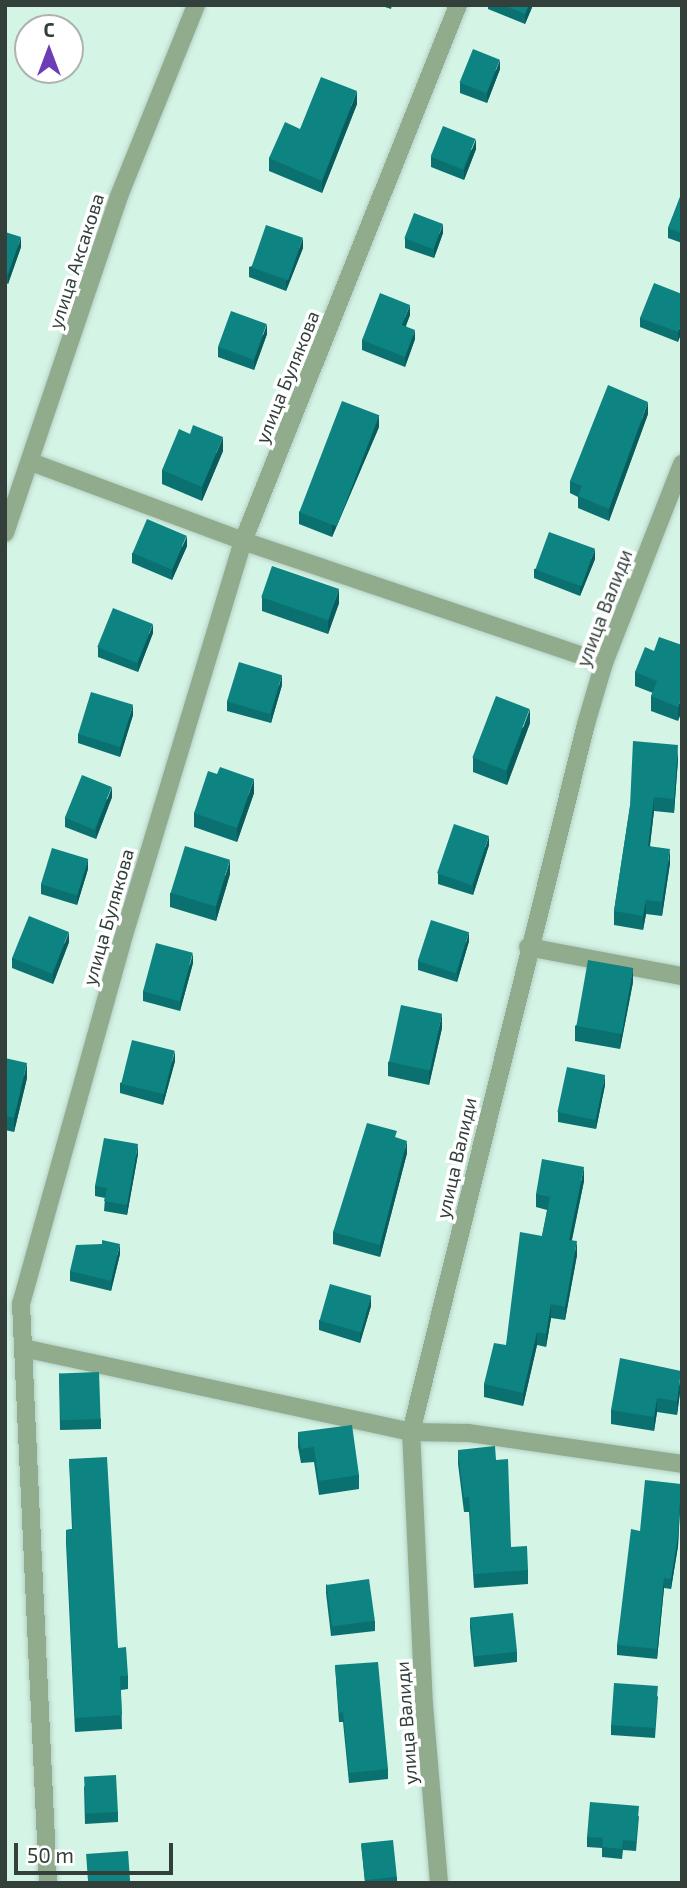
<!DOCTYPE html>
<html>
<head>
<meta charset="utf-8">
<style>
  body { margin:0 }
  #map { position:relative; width:687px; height:1888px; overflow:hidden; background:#d4f4e6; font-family:"Exo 2",sans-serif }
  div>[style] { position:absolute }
  .roads { filter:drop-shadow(0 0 2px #b4d0c4) drop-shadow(0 0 2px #b4d0c4) }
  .minor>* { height:18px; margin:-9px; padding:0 9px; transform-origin:9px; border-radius:9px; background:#91ab8d }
  .wall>* { inset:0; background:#0b7170 }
  .shaded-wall>* { inset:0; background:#095c5b }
  .building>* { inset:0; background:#0d8382; transform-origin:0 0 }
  span { translate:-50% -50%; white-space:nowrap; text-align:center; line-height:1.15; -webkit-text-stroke:7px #fff; paint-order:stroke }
  .street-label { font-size:19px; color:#323f3a }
  .frame { position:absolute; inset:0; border:7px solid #323f3a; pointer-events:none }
  .north { position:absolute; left:14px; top:14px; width:70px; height:70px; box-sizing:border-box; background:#fff; border:2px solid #adb2b0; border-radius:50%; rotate:0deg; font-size:19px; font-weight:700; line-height:28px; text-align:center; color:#323f3a }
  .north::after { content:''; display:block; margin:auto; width:24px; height:32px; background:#6d3db5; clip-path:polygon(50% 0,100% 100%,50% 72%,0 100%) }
  .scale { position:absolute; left:14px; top:1843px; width:159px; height:32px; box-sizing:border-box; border:4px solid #323f3a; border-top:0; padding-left:9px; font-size:21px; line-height:24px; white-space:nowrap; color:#323f3a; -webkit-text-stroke:5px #fff; paint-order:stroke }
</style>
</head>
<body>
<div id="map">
  <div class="roads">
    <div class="minor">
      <div style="left:31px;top:462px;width:226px;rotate:20.4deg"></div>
      <div style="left:243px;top:541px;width:381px;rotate:18.7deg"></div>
      <div style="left:5px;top:533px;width:356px;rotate:-71.3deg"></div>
      <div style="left:119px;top:196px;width:206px;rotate:-68deg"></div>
      <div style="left:528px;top:947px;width:157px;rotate:10.7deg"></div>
      <div style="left:23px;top:1348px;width:397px;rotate:12.2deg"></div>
      <div style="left:411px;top:1432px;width:57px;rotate:1deg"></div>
      <div style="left:468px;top:1433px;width:216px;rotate:8.2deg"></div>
      <div style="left:48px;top:1883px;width:580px;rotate:-92.67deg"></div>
      <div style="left:21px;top:1304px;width:373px;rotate:-74.4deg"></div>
      <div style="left:121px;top:945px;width:422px;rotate:-73.2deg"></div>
      <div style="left:243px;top:541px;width:578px;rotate:-68.14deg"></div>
      <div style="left:439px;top:1883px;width:178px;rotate:-94.8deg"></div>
      <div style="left:424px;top:1706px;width:274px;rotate:-92.7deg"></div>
      <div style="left:411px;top:1432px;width:729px;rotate:-76.12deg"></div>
      <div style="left:586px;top:724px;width:64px;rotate:-73.6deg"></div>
      <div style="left:604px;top:663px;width:214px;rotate:-68.6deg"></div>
    </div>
  </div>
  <div class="wall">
    <div style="clip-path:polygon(379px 5px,392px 5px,391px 9px)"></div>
    <div style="clip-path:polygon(488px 5px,533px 5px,525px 24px,488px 9px)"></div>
    <div style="clip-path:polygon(500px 69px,487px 103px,460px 93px,460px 83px)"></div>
    <div style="clip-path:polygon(357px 104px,322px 193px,269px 171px,269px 158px,300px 129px)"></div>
    <div style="clip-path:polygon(476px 149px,464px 180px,431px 167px,431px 157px)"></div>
    <div style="clip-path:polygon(682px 194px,682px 243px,668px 238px,668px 228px)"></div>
    <div style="clip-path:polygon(5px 232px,21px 247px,8px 284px,5px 282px)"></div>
    <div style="clip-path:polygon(443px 233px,434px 258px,405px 248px,405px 238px)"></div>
    <div style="clip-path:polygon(303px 248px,286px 291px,249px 277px,249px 267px)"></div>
    <div style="clip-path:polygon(682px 294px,678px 342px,640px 327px,640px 318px)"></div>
    <div style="clip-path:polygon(410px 315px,406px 326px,415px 339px,405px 367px,362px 350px,362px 340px)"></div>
    <div style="clip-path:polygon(267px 334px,254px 370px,218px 357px,218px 347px)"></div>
    <div style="clip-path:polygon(648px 414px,609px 521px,578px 508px,578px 497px,570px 493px,570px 481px)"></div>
    <div style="clip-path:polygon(379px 427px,332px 537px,299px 524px,299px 512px)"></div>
    <div style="clip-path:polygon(223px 451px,202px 501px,162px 484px,162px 470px)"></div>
    <div style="clip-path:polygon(187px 546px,172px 580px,132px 563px,132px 553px)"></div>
    <div style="clip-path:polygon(595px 559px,580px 596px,534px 578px,534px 569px)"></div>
    <div style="clip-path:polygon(262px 597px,339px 603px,328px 634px,262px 611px)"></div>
    <div style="clip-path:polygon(153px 633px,138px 672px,98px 657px,98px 647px)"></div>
    <div style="clip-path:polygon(682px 645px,678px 721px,651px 711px,651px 696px,653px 693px,635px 686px,635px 672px,654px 651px)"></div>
    <div style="clip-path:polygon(282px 685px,271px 723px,227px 711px,227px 701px)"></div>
    <div style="clip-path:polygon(133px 715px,120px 757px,78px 743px,78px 734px)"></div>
    <div style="clip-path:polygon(530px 723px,507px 785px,473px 772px,473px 758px)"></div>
    <div style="clip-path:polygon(678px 759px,674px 813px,654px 811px,650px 846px,670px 863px,662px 916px,646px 914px,643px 930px,614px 925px,614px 911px,630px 806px)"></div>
    <div style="clip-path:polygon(254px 793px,237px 842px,194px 827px,194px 813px)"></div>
    <div style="clip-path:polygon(112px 797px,96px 839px,65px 827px,65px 818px)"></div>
    <div style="clip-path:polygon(489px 845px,473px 895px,438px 884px,438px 874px)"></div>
    <div style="clip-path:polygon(88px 869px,77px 905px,41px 894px,41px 884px)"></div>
    <div style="clip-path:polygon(230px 874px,216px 921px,170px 907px,170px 893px)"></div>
    <div style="clip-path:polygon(469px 941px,457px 982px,418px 970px,418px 961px)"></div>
    <div style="clip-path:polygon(69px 942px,53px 984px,12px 968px,12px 958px)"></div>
    <div style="clip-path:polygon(193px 963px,180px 1011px,143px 1001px,143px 991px)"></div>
    <div style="clip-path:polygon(633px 982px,620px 1049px,575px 1041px,575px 1026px)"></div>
    <div style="clip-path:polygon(442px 1028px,429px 1085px,388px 1076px,388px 1062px)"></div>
    <div style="clip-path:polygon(5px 1058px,27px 1078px,14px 1132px,5px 1130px)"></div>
    <div style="clip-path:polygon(175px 1061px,163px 1105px,120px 1093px,120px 1083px)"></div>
    <div style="clip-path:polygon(605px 1085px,596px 1129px,558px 1122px,558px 1112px)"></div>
    <div style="clip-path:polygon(397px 1138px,407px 1153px,380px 1257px,333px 1244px,333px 1232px)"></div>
    <div style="clip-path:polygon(138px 1154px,127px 1215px,104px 1211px,105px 1198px,95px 1196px,95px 1186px)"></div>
    <div style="clip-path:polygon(584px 1181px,572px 1240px,577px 1255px,565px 1320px,551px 1318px,546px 1347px,537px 1345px,523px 1406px,484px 1397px,484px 1384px,506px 1345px,542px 1236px,547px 1210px,536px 1207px,536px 1194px)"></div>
    <div style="clip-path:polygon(120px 1254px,111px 1291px,70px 1281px,70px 1271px)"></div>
    <div style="clip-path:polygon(371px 1306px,360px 1343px,319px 1330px,319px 1320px)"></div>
    <div style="clip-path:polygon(59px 1373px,101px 1419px,101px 1429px,60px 1430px)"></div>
    <div style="clip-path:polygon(681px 1385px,677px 1415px,657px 1412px,654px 1431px,611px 1424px,611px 1410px)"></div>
    <div style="clip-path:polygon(298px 1432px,359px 1475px,359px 1489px,319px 1495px,314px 1462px,301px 1463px,298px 1447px)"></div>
    <div style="clip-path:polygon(458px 1450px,496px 1460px,511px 1547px,528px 1570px,528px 1584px,474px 1588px,469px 1512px,464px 1512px,458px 1464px)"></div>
    <div style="clip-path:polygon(69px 1459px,118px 1648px,128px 1676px,128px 1689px,121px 1690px,122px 1729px,75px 1732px,66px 1543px,66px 1530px,72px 1529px)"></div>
    <div style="clip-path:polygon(681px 1493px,678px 1546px,671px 1589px,664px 1588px,657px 1659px,617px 1655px,617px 1645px)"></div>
    <div style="clip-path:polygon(326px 1584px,375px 1621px,375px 1631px,331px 1636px,326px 1593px)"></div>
    <div style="clip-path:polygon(470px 1618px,517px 1652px,517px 1662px,474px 1667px,470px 1628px)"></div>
    <div style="clip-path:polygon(335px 1665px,388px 1769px,388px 1779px,349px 1783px,343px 1722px,339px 1722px)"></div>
    <div style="clip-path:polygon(658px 1696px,655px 1738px,611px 1735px,611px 1725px)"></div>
    <div style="clip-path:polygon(84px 1786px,118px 1812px,118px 1822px,85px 1824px)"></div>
    <div style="clip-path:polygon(639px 1816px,636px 1851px,623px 1850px,622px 1859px,602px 1857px,602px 1848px,587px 1847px,587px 1837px)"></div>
    <div style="clip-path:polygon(361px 1844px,397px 1877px,397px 1883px,365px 1883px)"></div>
  </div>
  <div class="shaded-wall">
    <div style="clip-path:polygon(529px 5px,533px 5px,525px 24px,525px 14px)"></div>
    <div style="clip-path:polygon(500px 60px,500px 69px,487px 103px,487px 93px)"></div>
    <div style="clip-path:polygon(357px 91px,357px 104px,322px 193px,322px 181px)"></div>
    <div style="clip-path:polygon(476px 139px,476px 149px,464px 180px,464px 170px)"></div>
    <div style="clip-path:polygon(443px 224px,443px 233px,434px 258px,434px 248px)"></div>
    <div style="clip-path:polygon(21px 237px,21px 247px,8px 284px,8px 274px)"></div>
    <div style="clip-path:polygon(303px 238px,303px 248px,286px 291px,286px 282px)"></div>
    <div style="clip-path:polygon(410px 305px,410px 315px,402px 334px,402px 325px)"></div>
    <div style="clip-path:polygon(682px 322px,682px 332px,678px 342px,678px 332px)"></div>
    <div style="clip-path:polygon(267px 324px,267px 334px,254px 370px,254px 361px)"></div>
    <div style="clip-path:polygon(415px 330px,415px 339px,405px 367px,405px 357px)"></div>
    <div style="clip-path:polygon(648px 402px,648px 414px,609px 521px,609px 509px)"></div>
    <div style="clip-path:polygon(379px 415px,379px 427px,332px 537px,332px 525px)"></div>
    <div style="clip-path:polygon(223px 437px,223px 451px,202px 501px,202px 487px)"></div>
    <div style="clip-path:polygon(187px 536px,187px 546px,172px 580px,172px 570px)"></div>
    <div style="clip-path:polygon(595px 549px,595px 559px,580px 596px,580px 587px)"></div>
    <div style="clip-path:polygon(339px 589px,339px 603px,328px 634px,328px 620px)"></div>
    <div style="clip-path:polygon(153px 624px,153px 633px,138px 672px,138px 662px)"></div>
    <div style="clip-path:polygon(282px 675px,282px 685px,271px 723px,271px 714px)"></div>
    <div style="clip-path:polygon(682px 696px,682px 711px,678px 721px,678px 707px)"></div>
    <div style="clip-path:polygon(133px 705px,133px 715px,120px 757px,120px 747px)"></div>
    <div style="clip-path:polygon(530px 709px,530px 723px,507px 785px,507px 771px)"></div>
    <div style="clip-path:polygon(678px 745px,678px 759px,674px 813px,674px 799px)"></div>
    <div style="clip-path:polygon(254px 779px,254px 793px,237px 842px,237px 828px)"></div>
    <div style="clip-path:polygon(112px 787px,112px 797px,96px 839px,96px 829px)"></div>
    <div style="clip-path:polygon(654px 797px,654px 811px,648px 860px,648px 846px)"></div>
    <div style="clip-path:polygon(489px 836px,489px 845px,473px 895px,473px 885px)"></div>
    <div style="clip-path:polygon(670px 849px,670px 863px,662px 916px,662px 902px)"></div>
    <div style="clip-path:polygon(88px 859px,88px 869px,77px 905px,77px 895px)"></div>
    <div style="clip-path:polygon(230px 860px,230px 874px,216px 921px,216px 907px)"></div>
    <div style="clip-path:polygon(646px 900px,646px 914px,643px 930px,643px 916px)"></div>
    <div style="clip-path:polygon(69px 932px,69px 942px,53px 984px,53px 974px)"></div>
    <div style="clip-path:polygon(469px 932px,469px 941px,457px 982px,457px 973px)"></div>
    <div style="clip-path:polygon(193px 953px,193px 963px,180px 1011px,180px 1002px)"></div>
    <div style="clip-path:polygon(633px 968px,633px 982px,620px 1049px,620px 1035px)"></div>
    <div style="clip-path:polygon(442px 1014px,442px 1028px,429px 1085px,429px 1071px)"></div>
    <div style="clip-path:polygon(175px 1051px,175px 1061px,163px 1105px,163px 1095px)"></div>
    <div style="clip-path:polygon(27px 1063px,27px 1078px,14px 1132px,14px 1118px)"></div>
    <div style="clip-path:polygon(605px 1075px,605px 1085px,596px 1129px,596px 1119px)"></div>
    <div style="clip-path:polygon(407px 1141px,407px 1153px,380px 1257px,380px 1245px)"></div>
    <div style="clip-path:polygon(138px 1144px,138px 1154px,127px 1215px,127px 1205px)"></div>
    <div style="clip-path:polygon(584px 1167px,584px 1181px,569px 1253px,569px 1240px)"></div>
    <div style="clip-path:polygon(577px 1241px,577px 1255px,565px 1320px,565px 1307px)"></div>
    <div style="clip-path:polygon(120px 1244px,120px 1254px,111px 1291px,111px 1281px)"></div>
    <div style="clip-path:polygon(371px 1296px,371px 1306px,360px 1343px,360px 1333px)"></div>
    <div style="clip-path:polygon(551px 1304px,551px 1318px,546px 1347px,546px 1334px)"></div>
    <div style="clip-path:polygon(537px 1332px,537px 1345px,523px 1406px,523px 1393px)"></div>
    <div style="clip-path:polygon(681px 1371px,681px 1385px,677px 1415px,677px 1401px)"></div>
    <div style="clip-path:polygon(657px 1398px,657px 1412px,654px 1431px,654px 1417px)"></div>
    <div style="clip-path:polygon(681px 1484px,678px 1546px,671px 1589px,671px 1579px)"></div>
    <div style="clip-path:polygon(664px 1578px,664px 1588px,657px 1659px,657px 1649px)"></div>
  </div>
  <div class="building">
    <div style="clip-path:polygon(503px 5px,529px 5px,525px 14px)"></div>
    <div style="left:473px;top:49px;width:29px;height:36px;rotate:22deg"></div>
    <div style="clip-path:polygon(321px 77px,357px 91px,322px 181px,269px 158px,285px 122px,300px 129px)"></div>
    <div style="left:443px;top:126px;width:35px;height:33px;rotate:22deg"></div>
    <div style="clip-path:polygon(681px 194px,682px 194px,682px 233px,668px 228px)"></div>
    <div style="left:414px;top:213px;width:31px;height:27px;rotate:21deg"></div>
    <div style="left:266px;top:225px;width:39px;height:45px;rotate:19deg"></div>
    <div style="clip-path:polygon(5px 232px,21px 237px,8px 274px,5px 273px)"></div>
    <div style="clip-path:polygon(654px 283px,682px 294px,682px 322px,678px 332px,640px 318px)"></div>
    <div style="clip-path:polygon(380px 293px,410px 305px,402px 325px,415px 330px,405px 357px,362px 340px)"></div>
    <div style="left:231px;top:311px;width:38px;height:38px;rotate:20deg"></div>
    <div style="clip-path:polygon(608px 385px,648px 402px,609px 509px,578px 496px,582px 486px,570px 481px)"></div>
    <div style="left:342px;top:401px;width:40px;height:119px;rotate:21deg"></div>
    <div style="clip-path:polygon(193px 425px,223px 437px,202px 487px,162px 470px,179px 429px,190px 434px)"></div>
    <div style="left:147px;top:519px;width:43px;height:37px;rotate:23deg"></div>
    <div style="left:549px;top:532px;width:49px;height:40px;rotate:20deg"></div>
    <div style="left:272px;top:566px;width:71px;height:33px;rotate:19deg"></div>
    <div style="left:113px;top:608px;width:43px;height:42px;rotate:22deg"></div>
    <div style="clip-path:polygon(659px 637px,682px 645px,682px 696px,678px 707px,651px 696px,657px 681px,635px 672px,645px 647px,654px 651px)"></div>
    <div style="left:239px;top:662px;width:45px;height:41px;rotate:17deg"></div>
    <div style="left:91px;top:692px;width:44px;height:44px;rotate:17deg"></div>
    <div style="left:496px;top:696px;width:36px;height:66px;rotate:21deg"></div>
    <div style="clip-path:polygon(633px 741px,678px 745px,674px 799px,654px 797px,648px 846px,670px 849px,662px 902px,646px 900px,643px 916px,614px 911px,630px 806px)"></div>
    <div style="clip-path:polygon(220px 767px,254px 779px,237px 828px,194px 813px,208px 771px,217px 774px)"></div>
    <div style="left:82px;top:775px;width:32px;height:46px;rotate:22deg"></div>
    <div style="left:454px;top:824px;width:37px;height:52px;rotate:19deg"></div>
    <div style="left:185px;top:846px;width:47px;height:49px;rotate:17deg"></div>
    <div style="left:52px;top:848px;width:38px;height:38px;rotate:17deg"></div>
    <div style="left:29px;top:916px;width:43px;height:45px;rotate:22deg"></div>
    <div style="left:431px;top:920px;width:40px;height:43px;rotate:18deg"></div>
    <div style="left:156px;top:943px;width:38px;height:50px;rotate:15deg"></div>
    <div style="left:588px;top:960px;width:46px;height:67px;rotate:10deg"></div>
    <div style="left:401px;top:1005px;width:42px;height:58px;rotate:12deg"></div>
    <div style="left:132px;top:1040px;width:44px;height:45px;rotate:14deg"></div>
    <div style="clip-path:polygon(5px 1058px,27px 1063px,14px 1118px,5px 1116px)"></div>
    <div style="left:567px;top:1067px;width:39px;height:46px;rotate:12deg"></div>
    <div style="clip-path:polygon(367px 1123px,397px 1131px,395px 1137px,407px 1141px,380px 1245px,333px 1232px)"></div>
    <div style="clip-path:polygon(104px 1138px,138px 1144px,127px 1205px,104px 1201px,107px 1188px,95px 1186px)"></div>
    <div style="clip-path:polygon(542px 1159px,584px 1167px,569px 1240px,577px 1241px,565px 1307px,551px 1304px,546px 1334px,537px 1332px,523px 1393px,484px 1384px,494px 1343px,506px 1345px,520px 1232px,542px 1236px,550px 1197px,536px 1194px)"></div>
    <div style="clip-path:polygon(102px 1240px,120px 1244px,111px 1281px,70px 1271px,76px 1245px,102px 1244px)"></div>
    <div style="left:330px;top:1284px;width:43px;height:38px;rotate:16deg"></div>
    <div style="clip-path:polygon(620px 1358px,681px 1371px,677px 1401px,657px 1398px,654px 1417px,611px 1410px)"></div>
    <div style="left:99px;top:1372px;width:47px;height:40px;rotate:88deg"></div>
    <div style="clip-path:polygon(352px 1425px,359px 1475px,319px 1481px,314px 1447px,301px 1449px,298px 1432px)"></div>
    <div style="clip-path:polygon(495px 1446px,496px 1460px,508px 1459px,511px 1547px,527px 1546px,528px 1570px,474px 1574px,469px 1497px,464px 1498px,458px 1450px)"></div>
    <div style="clip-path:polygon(107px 1457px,118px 1648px,126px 1647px,128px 1676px,120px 1676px,122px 1715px,75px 1718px,66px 1530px,73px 1529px,69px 1459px)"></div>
    <div style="clip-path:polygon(645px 1480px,681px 1484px,678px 1536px,671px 1579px,664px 1578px,657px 1649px,617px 1645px,631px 1529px,640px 1531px)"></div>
    <div style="left:369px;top:1579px;width:42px;height:43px;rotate:82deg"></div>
    <div style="left:513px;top:1613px;width:39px;height:43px;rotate:84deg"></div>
    <div style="clip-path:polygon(378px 1662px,388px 1769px,349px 1773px,343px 1712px,339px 1713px,335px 1665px)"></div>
    <div style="left:614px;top:1683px;width:44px;height:42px;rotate:4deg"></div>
    <div style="left:116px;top:1775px;width:37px;height:32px;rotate:87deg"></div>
    <div style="clip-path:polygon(590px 1802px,639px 1806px,636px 1841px,623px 1840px,622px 1849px,602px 1847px,603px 1838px,587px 1837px)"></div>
    <div style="left:393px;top:1840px;width:37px;height:32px;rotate:84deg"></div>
    <div style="left:128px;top:1851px;width:32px;height:42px;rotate:86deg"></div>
  </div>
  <div class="street-label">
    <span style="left:76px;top:261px;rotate:-72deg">улица Аксакова</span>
    <span style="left:287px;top:377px;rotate:-68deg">улица Булякова</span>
    <span style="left:604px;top:608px;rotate:-69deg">улица Валиди</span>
    <span style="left:108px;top:917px;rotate:-74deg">улица Булякова</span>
    <span style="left:456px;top:1158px;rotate:-77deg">улица Валиди</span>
    <span style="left:406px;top:1723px;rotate:-94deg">улица Валиди</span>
  </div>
  <div class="frame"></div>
  <div class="north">С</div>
  <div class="scale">50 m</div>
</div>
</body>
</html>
